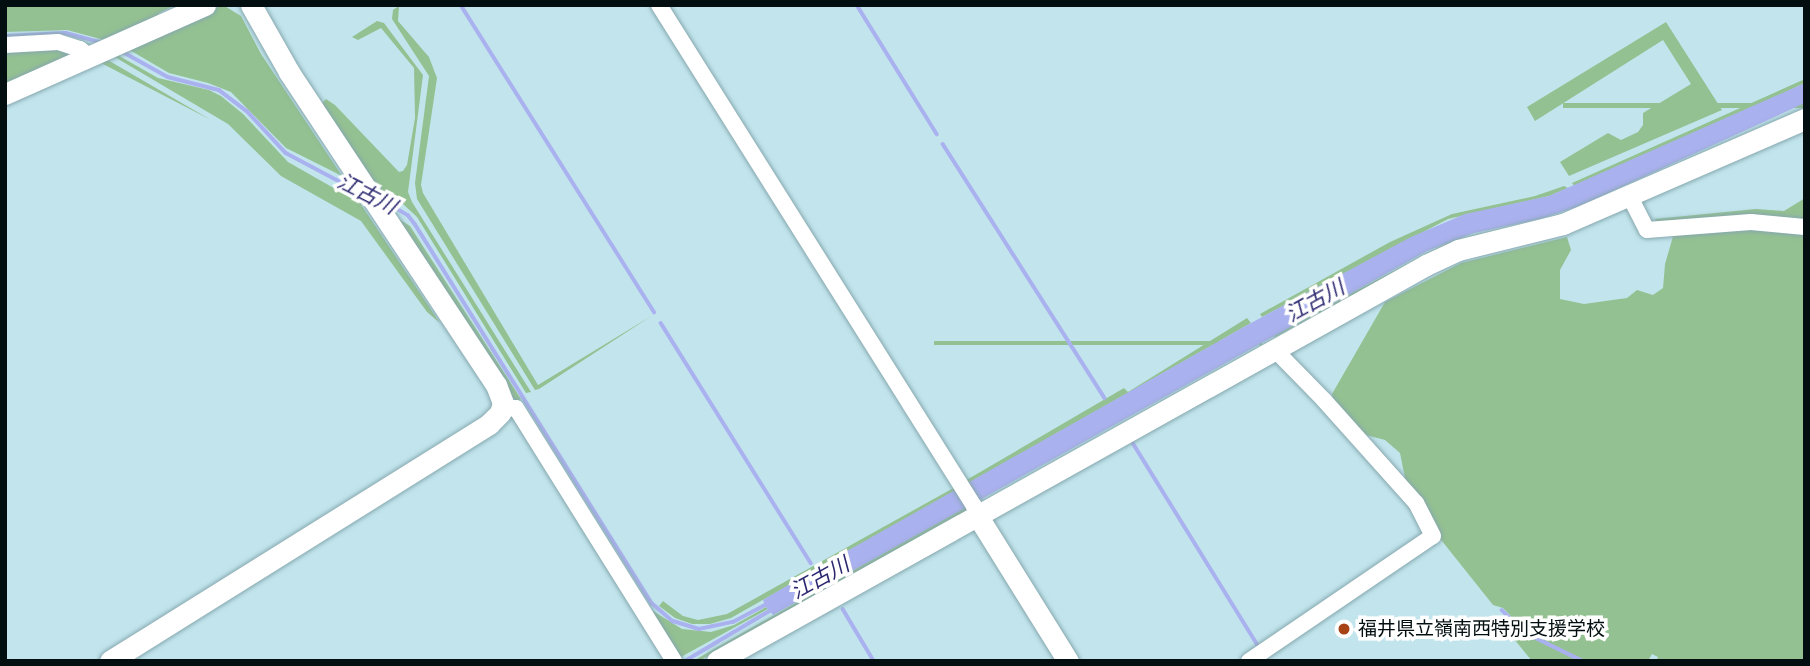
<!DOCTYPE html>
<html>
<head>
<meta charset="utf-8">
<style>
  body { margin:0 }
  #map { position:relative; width:1810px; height:666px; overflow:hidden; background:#c2e5ed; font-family:Figtree,"Noto Sans JP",sans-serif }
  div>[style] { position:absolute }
  .green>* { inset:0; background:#94c191; transform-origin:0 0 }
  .water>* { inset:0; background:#aab1ef }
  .stream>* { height:3.5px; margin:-1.75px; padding:0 1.75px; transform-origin:1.75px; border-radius:1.75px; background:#aab1ef }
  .roads { filter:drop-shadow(0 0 2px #86a7ae) drop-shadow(0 0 2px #86a7ae) }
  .street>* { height:16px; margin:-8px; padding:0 8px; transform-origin:8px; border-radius:8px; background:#fff }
  .secondary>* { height:21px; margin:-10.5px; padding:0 10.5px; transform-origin:10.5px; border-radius:10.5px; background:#fff }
  .dots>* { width:19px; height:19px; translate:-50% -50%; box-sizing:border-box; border:4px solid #fff; border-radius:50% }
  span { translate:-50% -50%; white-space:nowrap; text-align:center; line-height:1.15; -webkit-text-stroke:7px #fff; paint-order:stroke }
  .poi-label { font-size:19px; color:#030e10 }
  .left { translate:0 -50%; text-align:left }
  .water-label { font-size:21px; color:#2b2870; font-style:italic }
  .frame { position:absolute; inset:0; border:7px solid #030e10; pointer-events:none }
</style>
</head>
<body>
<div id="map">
  <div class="green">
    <div style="clip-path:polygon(5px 5px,175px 5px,159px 13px,156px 19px,108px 41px,67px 30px,5px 32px)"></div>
    <div style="clip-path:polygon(223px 5px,241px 16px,261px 54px,342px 176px,286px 148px,231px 92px,208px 83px,169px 73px,128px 49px,133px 44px)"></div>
    <div style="clip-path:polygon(399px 6px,398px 21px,429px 57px,437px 78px,421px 185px,423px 193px,538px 385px,653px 315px,539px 389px,535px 390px,417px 199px,415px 183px,429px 76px,392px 19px,393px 10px)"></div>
    <div style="clip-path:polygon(377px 21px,384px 23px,423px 75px,408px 192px,412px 202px,531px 392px,526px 393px,417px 217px,403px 204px,373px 189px,320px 105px,326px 99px,335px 105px,399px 172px,403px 171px,407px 165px,415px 118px,414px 68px,381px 28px,358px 40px,352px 37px)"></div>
    <div style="clip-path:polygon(1666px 22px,1722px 110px,1569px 176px,1560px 162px,1608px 133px,1621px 140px,1638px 132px,1643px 125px,1643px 113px,1691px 84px,1663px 40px,1535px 121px,1527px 107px)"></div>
    <div style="clip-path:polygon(58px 45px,79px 54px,5px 87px,5px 48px)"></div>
    <div style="clip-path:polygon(114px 53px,158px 78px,209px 90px,221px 96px,243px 114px,288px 162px,360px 203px,440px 323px,427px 312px,361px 221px,281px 176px,228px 124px,113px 56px)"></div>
    <div style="clip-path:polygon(106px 59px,211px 120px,101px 63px,5px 104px)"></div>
    <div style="clip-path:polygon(1805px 79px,1805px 83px,1727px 119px,1574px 186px,1572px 183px)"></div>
    <div style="left:1805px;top:103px;width:5px;height:242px;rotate:90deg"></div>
    <div style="clip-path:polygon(1564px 186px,1568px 188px,1549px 196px,1448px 219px,1262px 317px,1260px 314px,1390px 242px,1452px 214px,1535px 196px)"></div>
    <div style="clip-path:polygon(1805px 198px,1805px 221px,1657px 224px,1655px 219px,1756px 209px,1784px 211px)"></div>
    <div style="clip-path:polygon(1579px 210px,1401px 269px,1275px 337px,1272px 335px,1451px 241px)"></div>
    <div style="clip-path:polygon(389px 213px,410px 226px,521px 399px,517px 401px,513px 398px)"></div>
    <div style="clip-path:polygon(1751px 227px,1805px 230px,1805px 661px,1656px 661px,1658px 657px,1652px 654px,1648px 661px,1532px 661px,1514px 639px,1510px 615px,1503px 608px,1493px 605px,1438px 536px,1406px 483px,1400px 453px,1385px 440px,1362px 434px,1333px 402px,1332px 394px,1385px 302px,1461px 263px,1567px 237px,1571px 250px,1560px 270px,1560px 299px,1584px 304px,1627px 298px,1637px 290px,1653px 295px,1663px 288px,1665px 264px,1674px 233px)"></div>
    <div style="clip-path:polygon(1247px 318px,1251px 323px,966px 485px,963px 482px,1124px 388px,1128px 392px)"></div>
    <div style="left:1262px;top:341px;width:4px;height:328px;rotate:90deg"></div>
    <div style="clip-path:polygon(957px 486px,959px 489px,731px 618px,710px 624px,692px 624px,675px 618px,659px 606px,663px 601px,683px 616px,698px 620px,727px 614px)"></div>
    <div style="clip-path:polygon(969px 505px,969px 510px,699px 661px,693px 661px)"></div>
    <div style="clip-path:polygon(766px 607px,768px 609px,679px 658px,651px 615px,653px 611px,682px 629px,711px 632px,734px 625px)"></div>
  </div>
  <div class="water">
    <div style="clip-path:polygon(1805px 83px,1805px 103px,1580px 206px,1540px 219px,1474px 233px,1427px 251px,773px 615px,766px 607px,763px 600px,817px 568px,1251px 323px,1411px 237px,1465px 214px,1549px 196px)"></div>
  </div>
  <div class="stream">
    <div style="left:461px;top:5px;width:363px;rotate:57.8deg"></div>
    <div style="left:857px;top:5px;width:152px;rotate:58.2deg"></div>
    <div style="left:5px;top:36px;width:61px;rotate:-2.8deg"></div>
    <div style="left:66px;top:33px;width:35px;rotate:15deg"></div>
    <div style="left:123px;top:52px;width:51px;rotate:29.1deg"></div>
    <div style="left:168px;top:77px;width:53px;rotate:14.3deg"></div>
    <div style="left:219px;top:90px;width:35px;rotate:37deg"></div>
    <div style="left:247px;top:111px;width:57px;rotate:47.1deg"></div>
    <div style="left:286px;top:153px;width:79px;rotate:27.9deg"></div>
    <div style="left:943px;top:144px;width:301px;rotate:57.5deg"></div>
    <div style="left:386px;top:202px;width:26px;rotate:31deg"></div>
    <div style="left:408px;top:215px;width:11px;rotate:52deg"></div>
    <div style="left:415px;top:224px;width:447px;rotate:58deg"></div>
    <div style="left:652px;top:603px;width:28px;rotate:41deg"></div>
    <div style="left:673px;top:621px;width:27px;rotate:17deg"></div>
    <div style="left:699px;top:629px;width:35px;rotate:-12deg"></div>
    <div style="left:733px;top:622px;width:41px;rotate:-27.8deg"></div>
    <div style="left:661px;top:323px;width:283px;rotate:58deg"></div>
    <div style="left:1133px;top:443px;width:238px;rotate:58.3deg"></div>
    <div style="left:843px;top:609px;width:61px;rotate:59.2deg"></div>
    <div style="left:1502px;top:610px;width:31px;rotate:45deg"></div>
    <div style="left:1524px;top:632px;width:66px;rotate:26.2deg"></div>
    <div style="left:685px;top:661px;width:102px;rotate:-30.6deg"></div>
  </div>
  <div class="roads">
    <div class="street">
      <div style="left:659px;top:5px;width:592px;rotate:57.84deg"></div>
      <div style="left:974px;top:506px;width:9px;rotate:72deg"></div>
      <div style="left:5px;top:45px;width:53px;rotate:-3.2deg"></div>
      <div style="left:58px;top:42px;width:23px;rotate:18deg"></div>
      <div style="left:80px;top:49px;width:11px;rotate:38deg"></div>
      <div style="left:1630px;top:197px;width:37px;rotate:63deg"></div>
      <div style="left:1647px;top:230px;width:104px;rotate:-4.4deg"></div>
      <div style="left:1751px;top:222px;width:54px;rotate:5.3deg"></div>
      <div style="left:502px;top:409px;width:14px;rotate:-4deg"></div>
      <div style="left:516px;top:408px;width:298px;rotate:58deg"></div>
      <div style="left:1249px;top:661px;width:222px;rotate:-34.2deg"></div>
      <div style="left:1433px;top:536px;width:37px;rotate:-117deg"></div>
      <div style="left:1416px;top:503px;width:138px;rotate:-131.8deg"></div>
      <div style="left:1324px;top:400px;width:71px;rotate:-134.4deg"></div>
    </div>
    <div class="secondary">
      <div style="left:5px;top:94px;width:219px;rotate:-24deg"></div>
      <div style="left:977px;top:515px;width:172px;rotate:58.1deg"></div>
      <div style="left:110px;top:661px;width:447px;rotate:-32deg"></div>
      <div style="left:489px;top:424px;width:16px;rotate:-45deg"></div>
      <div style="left:500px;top:413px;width:10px;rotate:-73deg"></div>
      <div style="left:503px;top:403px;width:19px;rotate:-111deg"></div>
      <div style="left:496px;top:385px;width:375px;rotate:-123.5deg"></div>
      <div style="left:289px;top:72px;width:77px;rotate:-119.6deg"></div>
      <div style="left:717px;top:661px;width:812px;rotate:-29.18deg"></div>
      <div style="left:1426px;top:265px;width:35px;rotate:-25deg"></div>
      <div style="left:1458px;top:250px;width:108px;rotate:-13.9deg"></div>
      <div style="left:1563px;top:224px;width:264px;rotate:-23.5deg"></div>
    </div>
  </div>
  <div class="dots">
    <div style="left:1344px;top:629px;background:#a74214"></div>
  </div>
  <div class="poi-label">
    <span class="left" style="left:1358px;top:629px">福井県立嶺南西特別支援学校</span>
  </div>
  <div class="water-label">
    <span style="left:367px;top:194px;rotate:27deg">江古川</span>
    <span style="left:1315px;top:301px;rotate:-29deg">江古川</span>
    <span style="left:820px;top:578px;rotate:-29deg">江古川</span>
  </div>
  <div class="frame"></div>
</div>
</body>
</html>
